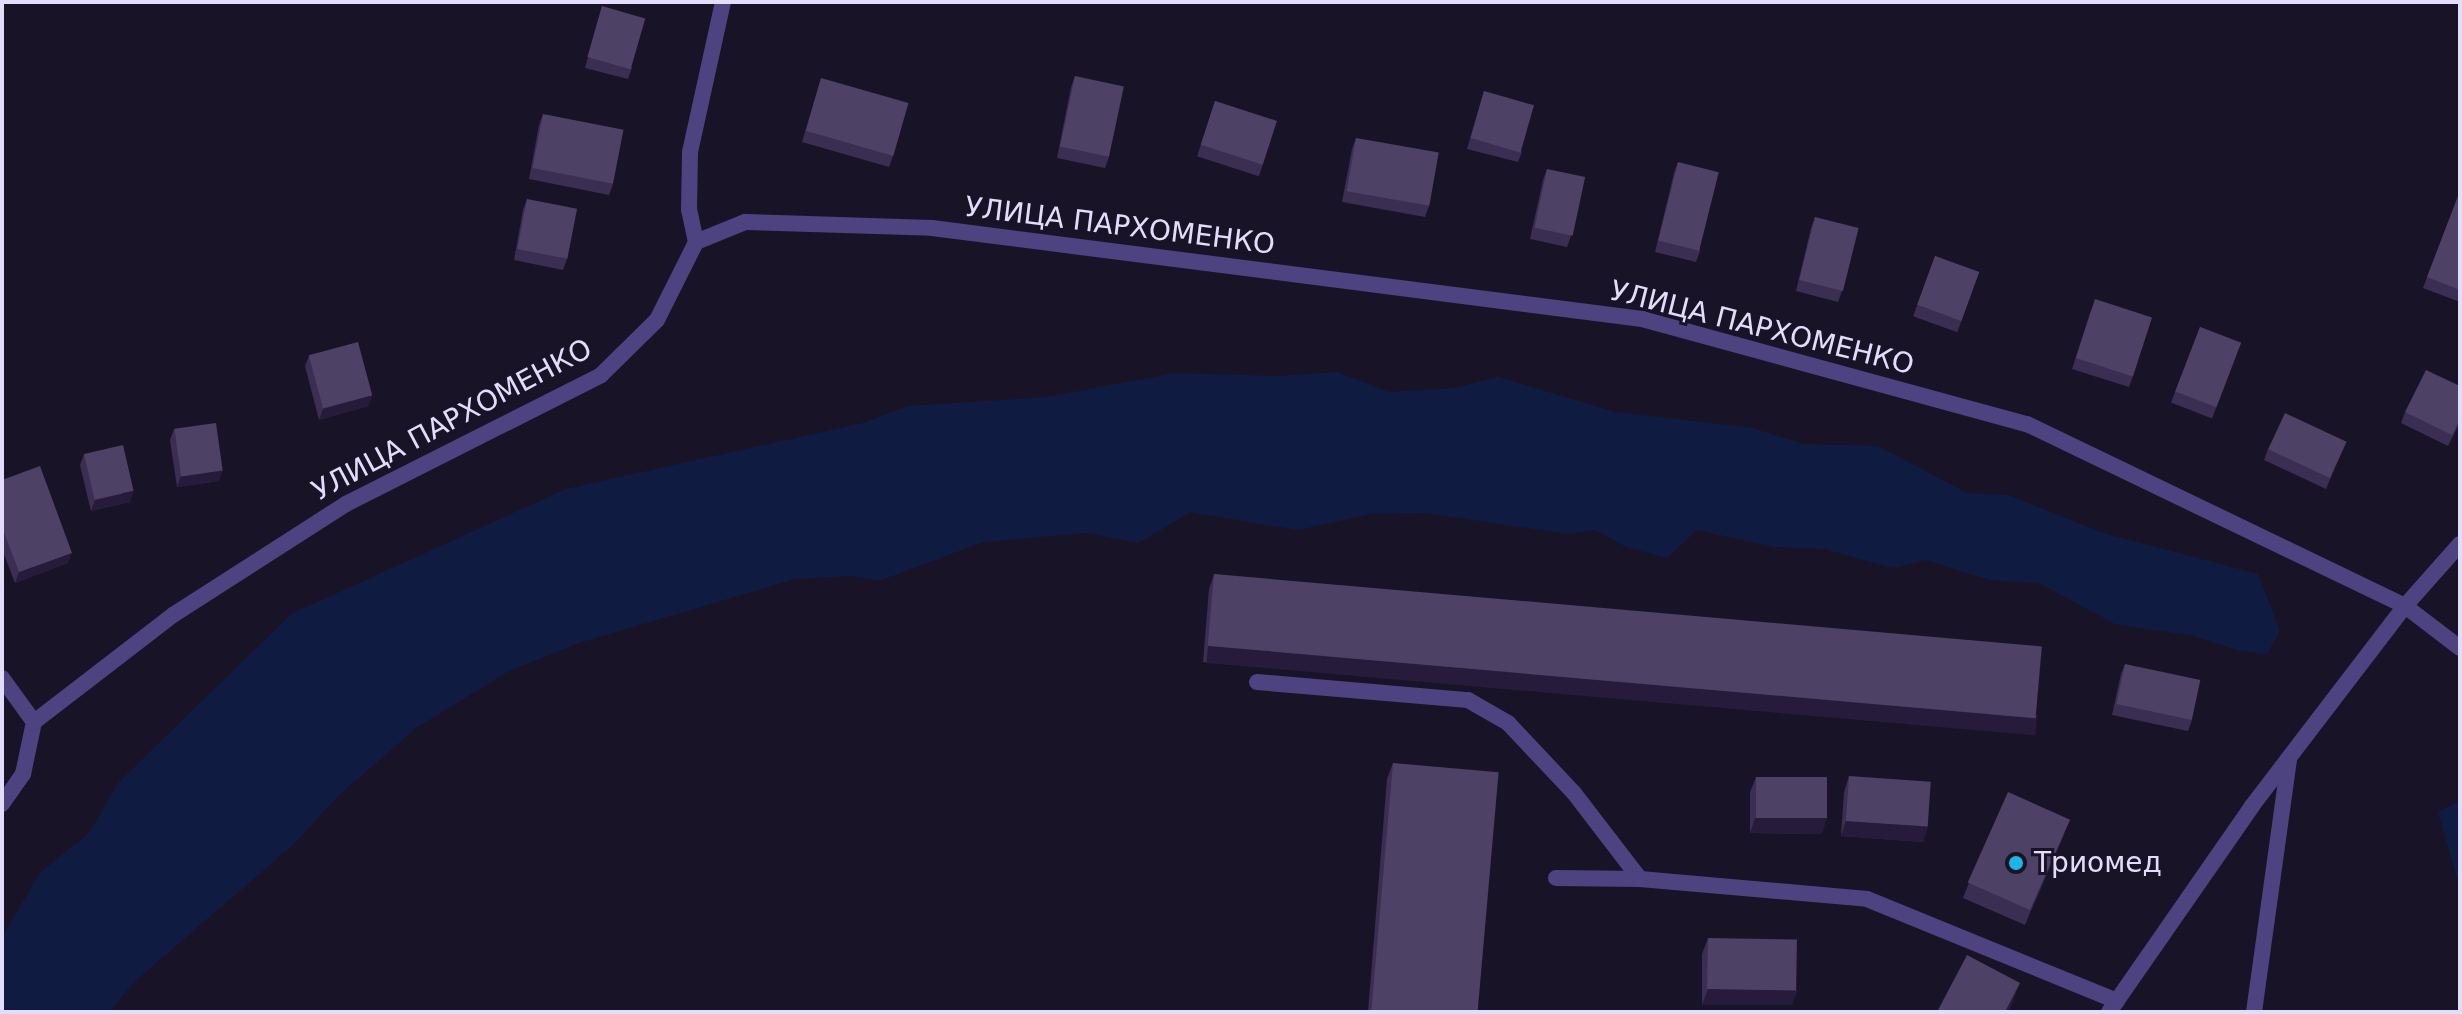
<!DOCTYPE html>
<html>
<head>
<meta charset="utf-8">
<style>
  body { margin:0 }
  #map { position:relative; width:2462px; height:1014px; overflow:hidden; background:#191327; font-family:"DejaVu Sans",sans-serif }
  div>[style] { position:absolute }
  .water>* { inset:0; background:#101b42 }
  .service>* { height:16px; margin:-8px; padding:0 8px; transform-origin:8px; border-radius:8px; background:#4e4381 }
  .minor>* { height:16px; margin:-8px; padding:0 8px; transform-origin:8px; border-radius:8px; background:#4e4381 }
  .wall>* { inset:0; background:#3b2e53; transform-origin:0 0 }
  .shaded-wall>* { inset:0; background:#261b3a; transform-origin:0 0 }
  .building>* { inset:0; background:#4d4165; transform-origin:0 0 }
  .dots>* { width:22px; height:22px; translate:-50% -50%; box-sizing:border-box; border:4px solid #191327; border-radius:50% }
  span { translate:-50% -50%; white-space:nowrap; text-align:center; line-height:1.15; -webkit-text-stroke:6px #191327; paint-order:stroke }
  .street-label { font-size:28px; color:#e4dcfb }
  .poi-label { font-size:28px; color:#e4dcfb }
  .left { translate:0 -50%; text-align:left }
  .frame { position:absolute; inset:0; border:4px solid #e4dcfb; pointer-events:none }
</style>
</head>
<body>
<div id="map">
  <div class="water">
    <div style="clip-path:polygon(1337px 372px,1389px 392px,1455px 388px,1498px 377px,1615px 412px,1753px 428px,1803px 444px,1878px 446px,1967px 493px,2008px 495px,2103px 533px,2258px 574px,2280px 631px,2267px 654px,2237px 650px,2193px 636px,2115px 624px,2039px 583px,1990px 580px,1926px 560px,1892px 568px,1825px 549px,1775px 547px,1697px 530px,1667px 558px,1626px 547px,1595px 530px,1567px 534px,1426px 513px,1370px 514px,1298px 530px,1190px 512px,1139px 543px,1088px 533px,983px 542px,879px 581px,852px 576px,795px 579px,579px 643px,509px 671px,416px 728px,338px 796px,295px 843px,134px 982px,109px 1012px,2px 1012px,2px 937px,40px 873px,90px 832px,118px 783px,291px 614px,566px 489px,863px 423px,908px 406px,1047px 397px,1174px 373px,1277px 376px)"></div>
    <div style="clip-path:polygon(2460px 801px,2460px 889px,2438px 812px)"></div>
  </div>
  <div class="service">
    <div style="left:696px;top:242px;width:33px;rotate:-102deg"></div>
    <div style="left:689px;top:210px;width:58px;rotate:-89deg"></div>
    <div style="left:690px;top:152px;width:154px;rotate:-77.6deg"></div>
    <div style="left:1257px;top:682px;width:212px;rotate:4.9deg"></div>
    <div style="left:1468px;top:700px;width:46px;rotate:29.9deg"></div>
    <div style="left:1508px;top:723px;width:96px;rotate:46.7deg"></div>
    <div style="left:1574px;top:793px;width:108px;rotate:52.5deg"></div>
    <div style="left:2px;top:804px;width:37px;rotate:-55deg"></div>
    <div style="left:23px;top:774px;width:53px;rotate:-78.1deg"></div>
    <div style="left:34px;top:722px;width:175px;rotate:-37.6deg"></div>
    <div style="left:173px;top:615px;width:206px;rotate:-32.7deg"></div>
    <div style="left:346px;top:504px;width:286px;rotate:-26.8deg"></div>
    <div style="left:601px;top:375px;width:78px;rotate:-44.5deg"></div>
    <div style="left:657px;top:320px;width:87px;rotate:-63.4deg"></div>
    <div style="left:696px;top:242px;width:53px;rotate:-22.2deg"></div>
    <div style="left:745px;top:222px;width:187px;rotate:1.8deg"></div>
    <div style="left:932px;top:228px;width:716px;rotate:7.3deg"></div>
    <div style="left:1642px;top:319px;width:399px;rotate:15.3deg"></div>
    <div style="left:2027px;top:424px;width:420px;rotate:25.7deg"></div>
    <div style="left:2405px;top:606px;width:69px;rotate:37.4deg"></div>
    <div style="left:1556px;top:878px;width:84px;rotate:0.7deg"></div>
    <div style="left:1640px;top:879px;width:228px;rotate:5deg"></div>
    <div style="left:1867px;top:899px;width:270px;rotate:22.2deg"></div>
    <div style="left:2109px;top:1012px;width:251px;rotate:-55.2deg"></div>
    <div style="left:2252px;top:806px;width:252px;rotate:-52.6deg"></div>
    <div style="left:2405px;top:606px;width:83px;rotate:-48.4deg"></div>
    <div style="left:2254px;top:1012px;width:255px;rotate:-82.1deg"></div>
  </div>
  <div class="minor">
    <div style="left:2px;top:678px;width:54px;rotate:54deg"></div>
  </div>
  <div class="wall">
    <div style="clip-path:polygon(602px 6px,632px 68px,628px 79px,585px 68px)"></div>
    <div style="clip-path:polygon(1075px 76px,1109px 157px,1105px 168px,1057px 158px,1071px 87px)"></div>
    <div style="clip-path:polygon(821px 78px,893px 156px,889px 167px,802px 142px)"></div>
    <div style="clip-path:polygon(1484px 91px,1522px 152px,1518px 162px,1467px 149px)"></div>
    <div style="left:1215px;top:101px;width:65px;height:58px;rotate:18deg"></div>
    <div style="clip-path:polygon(543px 114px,613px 184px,609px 195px,529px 179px,539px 125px)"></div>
    <div style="clip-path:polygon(1356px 138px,1429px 206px,1425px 217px,1342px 202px,1352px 149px)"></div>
    <div style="clip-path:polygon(1678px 162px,1700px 251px,1696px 262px,1655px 252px,1674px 173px)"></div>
    <div style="clip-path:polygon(1547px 169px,1571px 236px,1567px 247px,1530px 239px,1543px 180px)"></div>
    <div style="clip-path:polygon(2460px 191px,2460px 302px,2423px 288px)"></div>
    <div style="clip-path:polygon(527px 199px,567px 259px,563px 270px,514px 260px,523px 210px)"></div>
    <div style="clip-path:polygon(1815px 217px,1842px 291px,1838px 302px,1796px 291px,1811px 228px)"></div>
    <div style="left:1935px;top:256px;width:47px;height:64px;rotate:20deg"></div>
    <div style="clip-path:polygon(2091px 310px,2133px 376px,2129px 387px,2072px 369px)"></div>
    <div style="left:2200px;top:327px;width:44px;height:81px;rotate:21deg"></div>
    <div style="clip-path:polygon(309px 356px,372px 395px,368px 406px,319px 420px,305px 366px)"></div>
    <div style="clip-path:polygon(2405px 412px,2460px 422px,2448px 446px,2401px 423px)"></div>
    <div style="clip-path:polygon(174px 429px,219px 481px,177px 487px,170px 440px)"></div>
    <div style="clip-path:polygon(2346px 442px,2326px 489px,2264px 460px,2268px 449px)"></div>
    <div style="clip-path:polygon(84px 454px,130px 502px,91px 511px,80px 465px)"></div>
    <div style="clip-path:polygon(2px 480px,68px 563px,15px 583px,2px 549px)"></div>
    <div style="clip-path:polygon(1214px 574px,2037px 715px,2031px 731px,1203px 662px,1209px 589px)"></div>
    <div style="clip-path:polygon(2125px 664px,2192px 720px,2188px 731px,2112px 715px,2121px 674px)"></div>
    <div style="clip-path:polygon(1393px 763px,1478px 1012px,1368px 1012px,1387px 779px)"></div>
    <div style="clip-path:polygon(1849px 776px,1928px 826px,1923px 842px,1841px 836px,1844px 792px)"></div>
    <div style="clip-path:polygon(1756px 777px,1822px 834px,1750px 833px,1750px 792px)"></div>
    <div style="clip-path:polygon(2064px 835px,2025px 925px,1963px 898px,1969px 883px)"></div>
    <div style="clip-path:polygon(1708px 938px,1792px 1005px,1702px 1005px,1702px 954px)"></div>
  </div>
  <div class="shaded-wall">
    <div style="clip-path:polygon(372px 395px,368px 406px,319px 420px,323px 409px)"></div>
    <div style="clip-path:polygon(223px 470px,219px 481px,177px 487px,181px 476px)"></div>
    <div style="clip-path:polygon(134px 491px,130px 502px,91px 511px,95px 500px)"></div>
    <div style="clip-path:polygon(72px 553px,68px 563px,15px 583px,19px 572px)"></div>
    <div style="left:1208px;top:646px;width:832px;height:17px;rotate:5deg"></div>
    <div style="clip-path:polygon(1755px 818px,1827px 818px,1822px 834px,1750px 833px)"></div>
    <div style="clip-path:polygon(2070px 819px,2064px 835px,2025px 925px,2031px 910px)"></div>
    <div style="clip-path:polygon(1846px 821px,1928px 826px,1923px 842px,1841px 836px)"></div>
    <div style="clip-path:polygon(2020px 983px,2009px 1012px,2005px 1012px)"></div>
    <div style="clip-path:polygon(1708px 989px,1798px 990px,1792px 1005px,1702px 1005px)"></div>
  </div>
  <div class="building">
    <div style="left:602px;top:6px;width:45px;height:53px;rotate:16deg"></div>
    <div style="left:1075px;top:76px;width:50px;height:72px;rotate:12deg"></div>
    <div style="left:821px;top:78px;width:91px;height:55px;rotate:16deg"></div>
    <div style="left:1484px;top:91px;width:52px;height:49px;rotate:16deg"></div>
    <div style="left:1215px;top:101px;width:65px;height:46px;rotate:18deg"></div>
    <div style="left:543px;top:114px;width:82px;height:55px;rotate:11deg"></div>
    <div style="left:1356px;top:138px;width:84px;height:54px;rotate:10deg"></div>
    <div style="left:1678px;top:162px;width:42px;height:81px;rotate:14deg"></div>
    <div style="left:1547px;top:169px;width:39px;height:60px;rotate:12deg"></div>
    <div style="clip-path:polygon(2460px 191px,2460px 290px,2427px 277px)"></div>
    <div style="left:527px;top:199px;width:51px;height:51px;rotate:11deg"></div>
    <div style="left:1815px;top:217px;width:45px;height:65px;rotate:14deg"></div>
    <div style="left:1935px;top:256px;width:47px;height:52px;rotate:20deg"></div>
    <div style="left:2095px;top:299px;width:60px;height:62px;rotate:18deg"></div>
    <div style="left:2200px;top:327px;width:44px;height:69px;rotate:21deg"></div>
    <div style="left:358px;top:342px;width:55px;height:51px;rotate:75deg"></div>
    <div style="clip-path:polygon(2426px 370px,2460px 386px,2460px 419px,2452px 435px,2405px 412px)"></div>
    <div style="left:2285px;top:413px;width:68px;height:40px;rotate:25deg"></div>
    <div style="left:216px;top:423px;width:48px;height:42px;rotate:82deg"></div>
    <div style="left:123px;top:445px;width:47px;height:40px;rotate:77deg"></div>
    <div style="clip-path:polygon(40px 466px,72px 553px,19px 572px,2px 527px,2px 480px)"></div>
    <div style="left:1214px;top:574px;width:831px;height:72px;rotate:5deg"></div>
    <div style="left:2125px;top:664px;width:77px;height:41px;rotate:12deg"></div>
    <div style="left:1393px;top:763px;width:106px;height:250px;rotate:5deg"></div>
    <div style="left:1849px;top:776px;width:82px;height:45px;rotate:4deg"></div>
    <div style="left:1756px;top:777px;width:71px;height:41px"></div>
    <div style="left:2008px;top:792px;width:68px;height:99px;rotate:24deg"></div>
    <div style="left:1708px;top:938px;width:89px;height:51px;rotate:1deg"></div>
    <div style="clip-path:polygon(1967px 955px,2020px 983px,2005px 1012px,1937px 1012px)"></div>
  </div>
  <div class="dots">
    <div style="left:2016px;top:863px;background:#1cb5e7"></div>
  </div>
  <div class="street-label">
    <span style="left:1120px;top:226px;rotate:7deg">УЛИЦА ПАРХОМЕНКО</span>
    <span style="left:1762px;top:328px;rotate:14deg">УЛИЦА ПАРХОМЕНКО</span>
    <span style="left:452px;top:420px;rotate:-28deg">УЛИЦА ПАРХОМЕНКО</span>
  </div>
  <div class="poi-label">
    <span class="left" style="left:2034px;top:863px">Триомед</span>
  </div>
  <div class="frame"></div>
</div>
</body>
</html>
